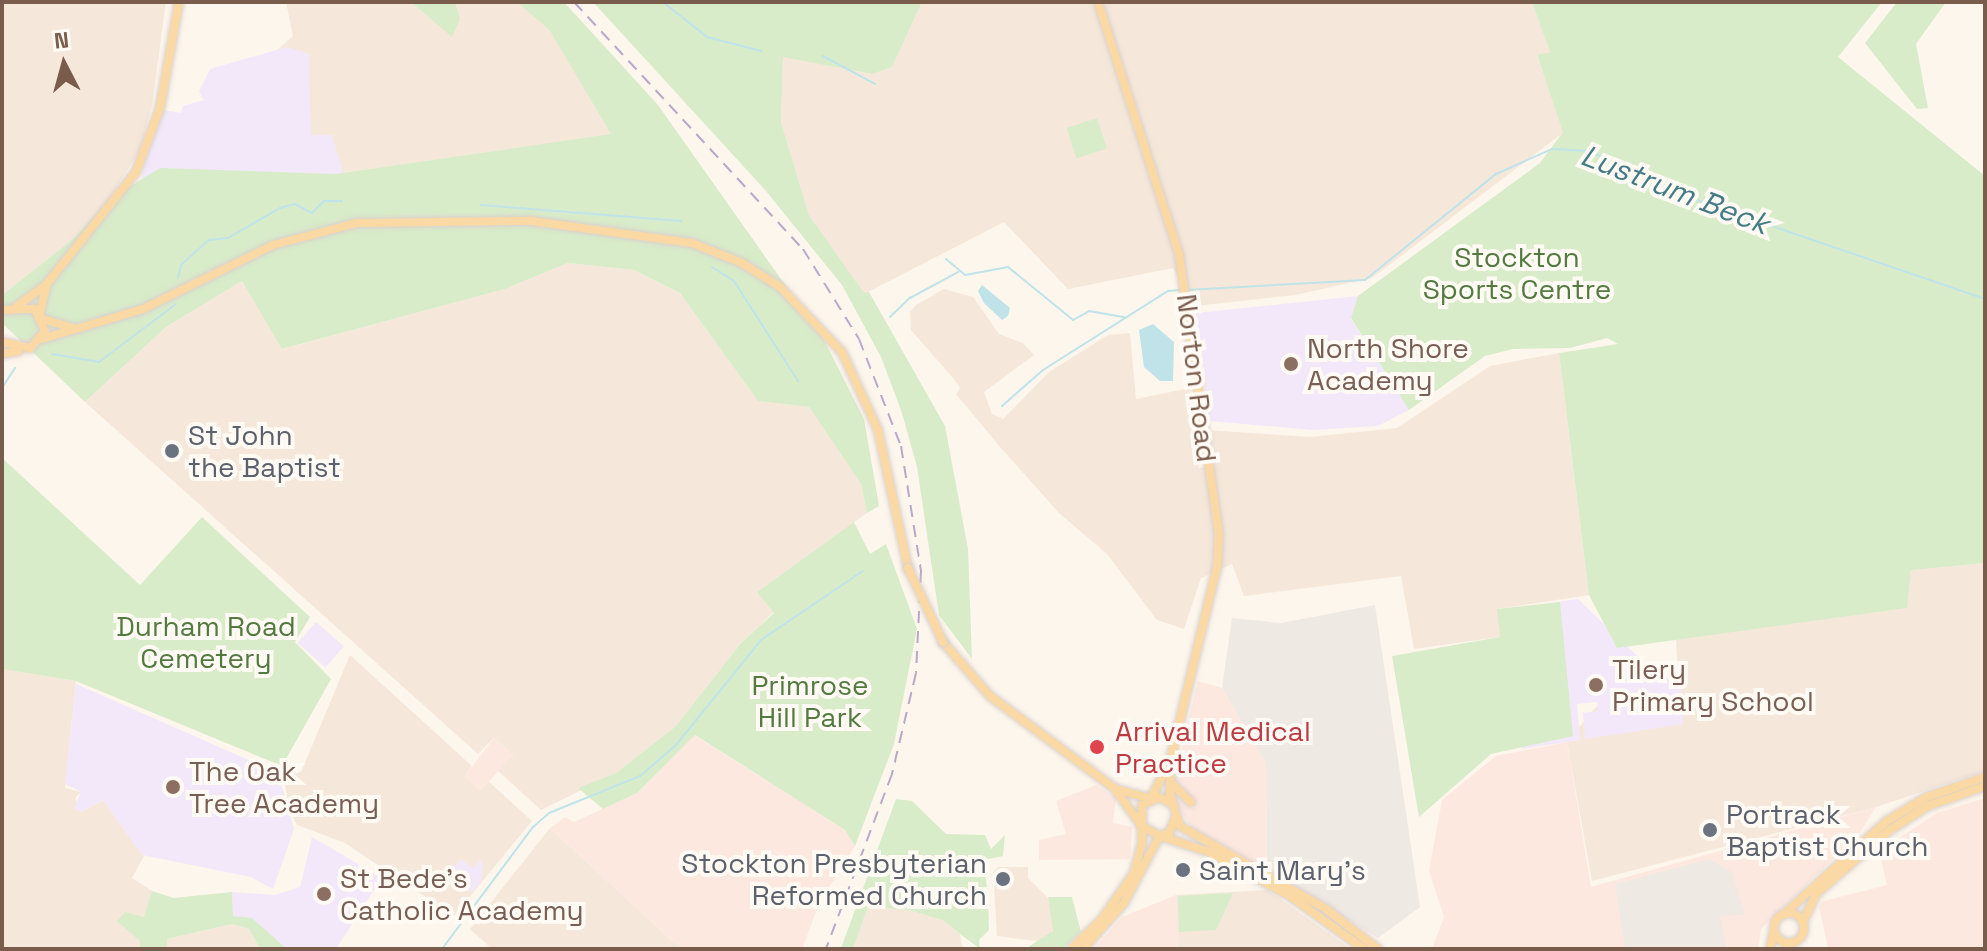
<!DOCTYPE html>
<html>
<head>
<meta charset="utf-8">
<style>
  body { margin:0 }
  #map { position:relative; width:1987px; height:951px; overflow:hidden; background:#fdf6ec; font-family:"Space Grotesk",sans-serif }
  div>[style] { position:absolute }
  .residential>* { inset:0; background:#f5e8da }
  .commercial>* { inset:0; background:#fde8e0 }
  .industrial>* { inset:0; background:#efe9e4 }
  .education>* { inset:0; background:#f3e8fa; transform-origin:0 0 }
  .green>* { inset:0; background:#d8ecc9; transform-origin:0 0 }
  .water>* { inset:0; background:#bfe3e8 }
  .stream>* { height:2px; margin:-1px; padding:0 1px; transform-origin:1px; border-radius:1px; background:#bfe3e8 }
  .roads { filter:drop-shadow(0 0 2px #dad1cd) drop-shadow(0 0 2px #dad1cd) }
  .major>* { height:8px; margin:-4px; padding:0 4px; transform-origin:4px; border-radius:4px; background:#fbd9a5 }
  .major>.ring { margin:-4px; padding:0; box-sizing:content-box; background:none; border:8px solid #fbd9a5; border-radius:50% }
  .rail>* { height:2px; margin-top:-1px; transform-origin:0; background:repeating-linear-gradient(90deg,#b9a8c9 0 12px,transparent 0 20px) }
  .bridges { filter:drop-shadow(0 0 2px #dad1cd) drop-shadow(0 0 2px #dad1cd) }
  .major-bridge>* { height:8px; margin:-4px; padding:0 4px; transform-origin:4px; border-radius:4px; background:#fbd9a5 }
  .dots>* { width:22px; height:22px; translate:-50% -50%; box-sizing:border-box; border:4px solid #fffaf3; border-radius:50% }
  span { translate:-50% -50%; white-space:nowrap; text-align:center; line-height:1.15; -webkit-text-stroke:8px #fffaf3; paint-order:stroke }
  .park-label { font-size:28px; color:#537a41 }
  .education-label { font-size:28px; color:#785e54 }
  .left { translate:0 -50%; text-align:left }
  .street-label { font-size:28px; color:#7a5c4d }
  .worship-label { font-size:28px; color:#5b616d }
  .right { translate:-100% -50%; text-align:right }
  .health-label { font-size:28px; color:#be3a42 }
  .water-label { font-size:30px; color:#437c86; font-style:italic }
  .frame { position:absolute; inset:0; border:4px solid #7a5c4d; pointer-events:none }
  .north { position:absolute; left:24px; top:24px; width:80px; height:80px; -webkit-text-stroke:6px #fffaf3; paint-order:stroke; rotate:354deg; font-size:22px; font-weight:700; line-height:32px; text-align:center; color:#7a5c4d }
  .north::after { content:''; display:block; margin:auto; width:28px; height:36px; background:#7a5c4d; clip-path:polygon(50% 0,100% 100%,50% 72%,0 100%) }
</style>
</head>
<body>
<div id="map">
  <div class="residential">
    <div style="clip-path:polygon(2px 2px,166px 2px,152px 105px,140px 150px,109px 199px,73px 239px,2px 295px)"></div>
    <div style="clip-path:polygon(286px 2px,517px 2px,550px 31px,616px 134px,335px 174px,156px 157px,293px 36px)"></div>
    <div style="clip-path:polygon(922px 2px,1532px 2px,1551px 52px,1537px 56px,1564px 132px,1372px 278px,1295px 295px,1196px 306px,1173px 268px,1068px 289px,1004px 222px,864px 294px,809px 215px,781px 122px,783px 56px,871px 74px,892px 67px)"></div>
    <div style="clip-path:polygon(568px 263px,634px 270px,680px 293px,758px 401px,809px 407px,861px 484px,867px 513px,757px 592px,774px 612px,741px 643px,676px 726px,616px 773px,541px 810px,497px 770px,513px 755px,494px 738px,478px 754px,85px 402px,166px 327px,242px 281px,283px 349px,505px 289px)"></div>
    <div style="clip-path:polygon(944px 289px,973px 297px,999px 334px,1023px 343px,1034px 355px,984px 392px,992px 414px,1003px 419px,1049px 372px,1108px 335px,1130px 333px,1136px 399px,1190px 388px,1199px 468px,1214px 466px,1208px 430px,1310px 437px,1397px 428px,1490px 366px,1559px 353px,1589px 595px,1498px 609px,1500px 637px,1414px 649px,1401px 576px,1244px 596px,1232px 564px,1201px 578px,1184px 629px,1157px 620px,1107px 554px,1059px 513px,1001px 448px,956px 394px,960px 388px,953px 378px,911px 330px,910px 312px,916px 305px)"></div>
    <div style="clip-path:polygon(1985px 563px,1985px 771px,1876px 807px,1592px 881px,1567px 742px,1596px 707px,1679px 689px,1676px 639px,1906px 608px,1911px 569px)"></div>
    <div style="clip-path:polygon(350px 655px,472px 766px,465px 776px,480px 790px,488px 781px,532px 821px,454px 916px,345px 843px,297px 825px,290px 811px,285px 785px,290px 775px,301px 772px)"></div>
    <div style="clip-path:polygon(2px 669px,76px 681px,65px 788px,81px 792px,75px 798px,81px 812px,103px 800px,144px 856px,132px 878px,152px 891px,140px 949px,2px 949px)"></div>
    <div style="clip-path:polygon(550px 828px,681px 949px,492px 949px,470px 929px)"></div>
    <div style="clip-path:polygon(998px 867px,1028px 867px,1028px 878px,1050px 900px,1053px 931px,1043px 942px,997px 936px,993px 872px)"></div>
    <div style="clip-path:polygon(1267px 890px,1351px 949px,1178px 949px,1176px 895px)"></div>
    <div style="clip-path:polygon(868px 907px,909px 910px,942px 920px,960px 934px,963px 949px,853px 949px)"></div>
    <div style="clip-path:polygon(232px 924px,249px 929px,260px 949px,167px 949px,167px 939px)"></div>
  </div>
  <div class="commercial">
    <div style="clip-path:polygon(1198px 681px,1222px 688px,1266px 763px,1267px 870px,1191px 828px,1171px 793px)"></div>
    <div style="clip-path:polygon(694px 735px,845px 830px,855px 846px,819px 904px,802px 949px,681px 949px,550px 828px,565px 817px,574px 822px,637px 793px)"></div>
    <div style="clip-path:polygon(494px 738px,513px 755px,480px 791px,465px 776px)"></div>
    <div style="clip-path:polygon(1567px 742px,1591px 887px,1876px 807px,1859px 834px,1761px 929px,1758px 949px,1432px 949px,1444px 917px,1429px 871px,1442px 800px,1496px 756px)"></div>
    <div style="clip-path:polygon(1096px 785px,1116px 798px,1113px 823px,1132px 827px,1130px 859px,1039px 860px,1039px 840px,1066px 834px,1056px 801px)"></div>
    <div style="clip-path:polygon(1985px 798px,1985px 949px,1828px 949px,1819px 906px,1823px 901px,1887px 885px,1879px 851px,1937px 813px)"></div>
    <div style="clip-path:polygon(1176px 895px,1178px 949px,1094px 949px,1122px 917px)"></div>
  </div>
  <div class="industrial">
    <div style="clip-path:polygon(1375px 605px,1420px 907px,1378px 938px,1267px 870px,1266px 763px,1222px 688px,1232px 618px,1281px 623px)"></div>
    <div style="clip-path:polygon(1709px 859px,1732px 872px,1745px 915px,1720px 916px,1727px 949px,1625px 949px,1615px 884px)"></div>
  </div>
  <div class="education">
    <div style="clip-path:polygon(287px 47px,309px 54px,311px 135px,332px 135px,345px 178px,141px 195px,143px 168px,163px 110px,181px 113px,183px 106px,204px 100px,199px 91px,210px 69px)"></div>
    <div style="clip-path:polygon(1358px 296px,1351px 319px,1409px 410px,1378px 426px,1312px 430px,1209px 421px,1196px 313px)"></div>
    <div style="clip-path:polygon(1578px 599px,1650px 668px,1680px 663px,1683px 724px,1585px 739px,1583px 713px,1598px 711px,1597px 702px,1577px 704px,1580px 740px,1522px 749px,1499px 611px)"></div>
    <div style="left:316px;top:622px;width:37px;height:28px;rotate:41deg"></div>
    <div style="clip-path:polygon(76px 684px,278px 773px,294px 829px,273px 889px,251px 877px,142px 855px,103px 800px,81px 812px,74px 808px,81px 792px,65px 784px)"></div>
    <div style="clip-path:polygon(312px 837px,382px 878px,336px 949px,287px 949px,252px 919px,233px 916px,232px 892px,275px 895px,300px 887px)"></div>
    <div style="clip-path:polygon(460px 859px,473px 868px,480px 860px,483px 864px,481px 882px,473px 891px,460px 891px,461px 883px,449px 874px)"></div>
  </div>
  <div class="green">
    <div style="clip-path:polygon(411px 2px,455px 2px,460px 19px,452px 37px)"></div>
    <div style="clip-path:polygon(517px 2px,564px 2px,658px 105px,824px 340px,864px 419px,879px 506px,867px 513px,861px 484px,809px 407px,758px 401px,680px 293px,634px 270px,568px 263px,505px 289px,282px 349px,242px 281px,166px 327px,85px 402px,2px 323px,2px 295px,73px 239px,109px 199px,160px 168px,335px 174px,611px 134px,550px 31px)"></div>
    <div style="clip-path:polygon(593px 2px,922px 2px,892px 67px,872px 74px,783px 57px,781px 122px,809px 215px,864px 293px,869px 292px,945px 426px,968px 549px,972px 659px,939px 615px,917px 467px,902px 413px,881px 357px,842px 285px,766px 191px)"></div>
    <div style="clip-path:polygon(1532px 2px,1882px 2px,1838px 57px,1985px 176px,1985px 563px,1911px 570px,1907px 608px,1617px 648px,1589px 595px,1559px 353px,1618px 344px,1607px 338px,1570px 348px,1513px 349px,1485px 356px,1409px 410px,1351px 318px,1358px 296px,1540px 163px,1563px 132px,1537px 55px,1550px 52px)"></div>
    <div style="clip-path:polygon(1897px 2px,1946px 2px,1916px 44px,1928px 108px,1917px 109px,1865px 43px)"></div>
    <div style="left:1097px;top:118px;width:32px;height:32px;rotate:72deg"></div>
    <div style="clip-path:polygon(2px 458px,140px 585px,202px 517px,310px 617px,295px 642px,331px 679px,282px 766px,76px 681px,2px 669px)"></div>
    <div style="clip-path:polygon(854px 522px,870px 554px,886px 544px,917px 629px,894px 744px,855px 846px,845px 830px,695px 735px,637px 793px,603px 809px,578px 788px,616px 773px,676px 726px,741px 643px,774px 613px,757px 592px)"></div>
    <div style="clip-path:polygon(1560px 602px,1573px 736px,1491px 754px,1419px 817px,1392px 656px,1500px 637px,1497px 609px)"></div>
    <div style="clip-path:polygon(896px 799px,912px 801px,946px 834px,985px 835px,991px 849px,1005px 835px,1003px 856px,983px 860px,987px 887px,978px 888px,979px 896px,988px 900px,989px 930px,979px 940px,980px 949px,942px 920px,909px 910px,868px 907px,853px 949px,841px 948px)"></div>
    <div style="clip-path:polygon(152px 891px,174px 898px,232px 892px,233px 916px,252px 918px,287px 949px,260px 949px,249px 929px,232px 924px,167px 939px,167px 949px,140px 949px,140px 941px,117px 921px,125px 912px,144px 917px)"></div>
    <div style="clip-path:polygon(1233px 893px,1216px 930px,1179px 932px,1178px 896px)"></div>
    <div style="clip-path:polygon(1048px 897px,1072px 897px,1081px 932px,1063px 949px,1025px 949px,1053px 931px)"></div>
  </div>
  <div class="water">
    <div style="clip-path:polygon(982px 285px,1010px 308px,1008px 316px,1002px 320px,984px 303px,978px 291px)"></div>
    <div style="clip-path:polygon(1153px 324px,1174px 342px,1173px 381px,1160px 381px,1144px 367px,1139px 330px)"></div>
  </div>
  <div class="stream">
    <div style="left:663px;top:2px;width:56px;rotate:38.5deg"></div>
    <div style="left:707px;top:37px;width:56px;rotate:14.5deg"></div>
    <div style="left:823px;top:56px;width:59px;rotate:28.3deg"></div>
    <div style="left:481px;top:205px;width:201px;rotate:4.6deg"></div>
    <div style="left:946px;top:259px;width:25px;rotate:40deg"></div>
    <div style="left:965px;top:275px;width:44px;rotate:-10.5deg"></div>
    <div style="left:1008px;top:267px;width:84px;rotate:39.2deg"></div>
    <div style="left:1073px;top:320px;width:18px;rotate:-29deg"></div>
    <div style="left:1089px;top:311px;width:36px;rotate:10deg"></div>
    <div style="left:712px;top:267px;width:26px;rotate:32deg"></div>
    <div style="left:734px;top:281px;width:119px;rotate:57.4deg"></div>
    <div style="left:178px;top:278px;width:13px;rotate:-77deg"></div>
    <div style="left:181px;top:265px;width:38px;rotate:-42deg"></div>
    <div style="left:209px;top:240px;width:19px;rotate:-6deg"></div>
    <div style="left:228px;top:238px;width:60px;rotate:-30deg"></div>
    <div style="left:280px;top:208px;width:16px;rotate:-15deg"></div>
    <div style="left:295px;top:204px;width:19px;rotate:28deg"></div>
    <div style="left:312px;top:213px;width:17px;rotate:-45deg"></div>
    <div style="left:324px;top:201px;width:18px"></div>
    <div style="left:1187px;top:290px;width:178px;rotate:-3.2deg"></div>
    <div style="left:1365px;top:280px;width:169px;rotate:-39deg"></div>
    <div style="left:1496px;top:174px;width:61px;rotate:-24.1deg"></div>
    <div style="left:1552px;top:149px;width:37px;rotate:3deg"></div>
    <div style="left:1589px;top:151px;width:118px;rotate:24.6deg"></div>
    <div style="left:1696px;top:200px;width:305px;rotate:18.9deg"></div>
    <div style="left:890px;top:317px;width:28px;rotate:-44deg"></div>
    <div style="left:910px;top:298px;width:55px;rotate:-28.4deg"></div>
    <div style="left:52px;top:354px;width:48px;rotate:9.7deg"></div>
    <div style="left:99px;top:362px;width:96px;rotate:-37deg"></div>
    <div style="left:2px;top:388px;width:24px;rotate:-57deg"></div>
    <div style="left:1002px;top:406px;width:55px;rotate:-41.3deg"></div>
    <div style="left:1043px;top:370px;width:148px;rotate:-32.3deg"></div>
    <div style="left:1168px;top:291px;width:12px;rotate:-5deg"></div>
    <div style="left:442px;top:949px;width:152px;rotate:-53.3deg"></div>
    <div style="left:533px;top:827px;width:21px;rotate:-41deg"></div>
    <div style="left:549px;top:813px;width:98px;rotate:-22.1deg"></div>
    <div style="left:640px;top:776px;width:48px;rotate:-40.7deg"></div>
    <div style="left:676px;top:745px;width:135px;rotate:-51deg"></div>
    <div style="left:761px;top:640px;width:123px;rotate:-34.1deg"></div>
  </div>
  <div class="roads">
    <div class="major">
      <div style="left:1098px;top:2px;width:265px;rotate:72.2deg"></div>
      <div style="left:1179px;top:254px;width:283px;rotate:81.9deg"></div>
      <div style="left:1219px;top:534px;width:33px;rotate:93deg"></div>
      <div style="left:1217px;top:567px;width:200px;rotate:103.6deg"></div>
      <div style="left:1170px;top:761px;width:42px;rotate:117.2deg"></div>
      <div style="left:17px;top:306px;width:36px;rotate:-36deg"></div>
      <div style="left:46px;top:285px;width:144px;rotate:-51.5deg"></div>
      <div style="left:136px;top:172px;width:68px;rotate:-69.4deg"></div>
      <div style="left:160px;top:108px;width:108px;rotate:-79.8deg"></div>
      <div style="left:2px;top:310px;width:33px;rotate:-2deg"></div>
      <div style="left:35px;top:309px;width:24px;rotate:66deg"></div>
      <div style="left:45px;top:331px;width:23px;rotate:131deg"></div>
      <div style="left:30px;top:348px;width:29px;rotate:-168deg"></div>
      <div style="left:40px;top:313px;width:28px;rotate:-77deg"></div>
      <div style="left:43px;top:319px;width:31px;rotate:17deg"></div>
      <div style="left:42px;top:339px;width:105px;rotate:-16.5deg"></div>
      <div style="left:143px;top:309px;width:145px;rotate:-26.2deg"></div>
      <div style="left:273px;top:245px;width:87px;rotate:-14.7deg"></div>
      <div style="left:357px;top:223px;width:174px;rotate:-0.7deg"></div>
      <div style="left:531px;top:221px;width:162px;rotate:7.8deg"></div>
      <div style="left:692px;top:243px;width:54px;rotate:21.8deg"></div>
      <div style="left:742px;top:263px;width:45px;rotate:32.3deg"></div>
      <div style="left:780px;top:287px;width:90px;rotate:46.4deg"></div>
      <div style="left:842px;top:352px;width:86px;rotate:65.2deg"></div>
      <div style="left:878px;top:430px;width:141px;rotate:77.7deg"></div>
      <div style="left:2px;top:354px;width:17px;rotate:-10deg"></div>
      <div style="left:943px;top:642px;width:72px;rotate:49deg"></div>
      <div style="left:990px;top:696px;width:154px;rotate:36.6deg"></div>
      <div style="left:1114px;top:788px;width:42px;rotate:53.7deg"></div>
      <div style="left:1170px;top:767px;width:28px;rotate:90deg"></div>
      <div style="left:1170px;top:795px;width:33px;rotate:72deg"></div>
      <div style="left:1180px;top:826px;width:168px;rotate:29.6deg"></div>
      <div style="left:1326px;top:909px;width:66px;rotate:37.6deg"></div>
      <div style="left:1170px;top:782px;width:29px;rotate:44deg"></div>
      <div style="left:1115px;top:789px;width:35px;rotate:15deg"></div>
      <div style="left:1140px;top:825px;width:23px;rotate:29deg"></div>
      <div style="left:1160px;top:836px;width:9px;rotate:-18deg"></div>
      <div style="left:1169px;top:833px;width:15px;rotate:-67deg"></div>
      <div style="left:1160px;top:836px;width:52px;rotate:18.1deg"></div>
      <div style="left:1209px;top:852px;width:92px;rotate:28.5deg"></div>
      <div style="left:1290px;top:896px;width:91px;rotate:35.6deg"></div>
      <div class="ring" style="left:1774px;top:913px;width:22px;height:22px"></div>
      <div style="left:1784px;top:914px;width:139px;rotate:-42.1deg"></div>
      <div style="left:1887px;top:821px;width:47px;rotate:-31deg"></div>
      <div style="left:1927px;top:797px;width:61px;rotate:-19deg"></div>
      <div style="left:1803px;top:922px;width:31px;rotate:-65deg"></div>
      <div style="left:1816px;top:894px;width:98px;rotate:-40.9deg"></div>
      <div style="left:1890px;top:830px;width:45px;rotate:-32.3deg"></div>
      <div style="left:1928px;top:806px;width:60px;rotate:-19.3deg"></div>
      <div style="left:1071px;top:949px;width:43px;rotate:-44.1deg"></div>
      <div style="left:1102px;top:919px;width:56px;rotate:-55.2deg"></div>
      <div style="left:1134px;top:873px;width:31px;rotate:-75deg"></div>
      <div style="left:1142px;top:843px;width:38px;rotate:-90deg"></div>
      <div style="left:1142px;top:805px;width:19px;rotate:-25deg"></div>
      <div style="left:1159px;top:797px;width:15px;rotate:28deg"></div>
      <div style="left:1083px;top:949px;width:62px;rotate:-48.3deg"></div>
      <div style="left:1124px;top:903px;width:75px;rotate:-62.1deg"></div>
      <div style="left:1770px;top:949px;width:19px;rotate:-78deg"></div>
    </div>
  </div>
  <div class="rail">
    <div style="left:574px;top:2px;width:337px;rotate:47.2deg"></div>
    <div style="left:803px;top:249px;width:106px;rotate:58.1deg"></div>
    <div style="left:859px;top:339px;width:115px;rotate:68.6deg"></div>
    <div style="left:901px;top:446px;width:127px;rotate:80.9deg"></div>
    <div style="left:921px;top:571px;width:102px;rotate:92.8deg"></div>
    <div style="left:916px;top:673px;width:104px;rotate:103.4deg"></div>
    <div style="left:892px;top:774px;width:187px;rotate:110.7deg"></div>
  </div>
  <div class="bridges">
    <div class="major-bridge">
      <div style="left:908px;top:568px;width:82px;rotate:64.7deg"></div>
    </div>
  </div>
  <div class="dots">
    <div style="left:1291px;top:364px;background:#8d6e63"></div>
    <div style="left:172px;top:451px;background:#6b7280"></div>
    <div style="left:1596px;top:685px;background:#8d6e63"></div>
    <div style="left:1097px;top:747px;background:#e0444e"></div>
    <div style="left:173px;top:787px;background:#8d6e63"></div>
    <div style="left:1710px;top:830px;background:#6b7280"></div>
    <div style="left:1183px;top:870px;background:#6b7280"></div>
    <div style="left:1003px;top:879px;background:#6b7280"></div>
    <div style="left:324px;top:894px;background:#8d6e63"></div>
  </div>
  <div class="park-label">
    <span style="left:1517px;top:273px">Stockton<br>Sports Centre</span>
    <span style="left:206px;top:642px">Durham Road<br>Cemetery</span>
    <span style="left:810px;top:701px">Primrose<br>Hill Park</span>
  </div>
  <div class="education-label">
    <span class="left" style="left:1307px;top:364px">North Shore<br>Academy</span>
    <span class="left" style="left:1612px;top:685px">Tilery<br>Primary School</span>
    <span class="left" style="left:189px;top:787px">The Oak<br>Tree Academy</span>
    <span class="left" style="left:340px;top:894px">St Bede's<br>Catholic Academy</span>
  </div>
  <div class="street-label">
    <span style="left:1197px;top:378px;rotate:83deg">Norton Road</span>
  </div>
  <div class="worship-label">
    <span class="left" style="left:188px;top:451px">St John<br>the Baptist</span>
    <span class="left" style="left:1726px;top:830px">Portrack<br>Baptist Church</span>
    <span class="right" style="left:987px;top:879px">Stockton Presbyterian<br>Reformed Church</span>
    <span class="left" style="left:1199px;top:870px">Saint Mary's</span>
  </div>
  <div class="health-label">
    <span class="left" style="left:1115px;top:747px">Arrival Medical<br>Practice</span>
  </div>
  <div class="water-label">
    <span style="left:1675px;top:190px;rotate:21deg">Lustrum Beck</span>
  </div>
  <div class="frame"></div>
  <div class="north">N</div>
</div>
</body>
</html>
